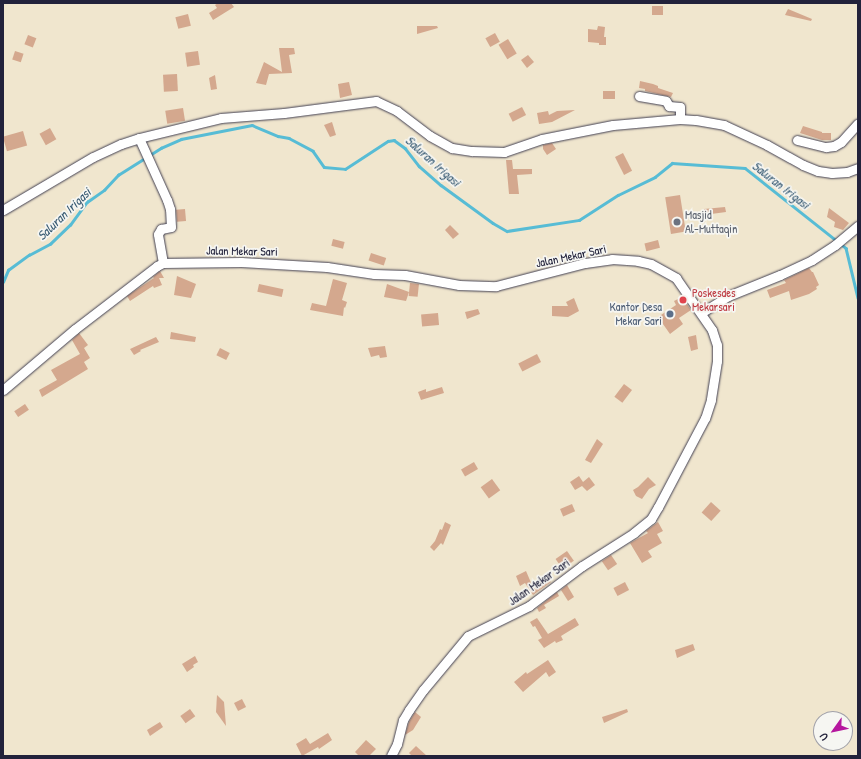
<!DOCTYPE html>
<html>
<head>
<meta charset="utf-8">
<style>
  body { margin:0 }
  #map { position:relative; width:861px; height:759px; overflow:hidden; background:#f0e6ce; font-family:"Patrick Hand",sans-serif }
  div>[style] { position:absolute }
  .stream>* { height:2.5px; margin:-1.25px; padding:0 1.25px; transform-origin:1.25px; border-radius:1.25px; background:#57bcd5 }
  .building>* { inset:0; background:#d4a88e; transform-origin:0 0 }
  .roads { filter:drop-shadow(0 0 1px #413f51) drop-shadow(0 0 1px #413f51) }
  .minor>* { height:9px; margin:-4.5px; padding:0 4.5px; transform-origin:4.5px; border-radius:4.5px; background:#fff }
  .dots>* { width:11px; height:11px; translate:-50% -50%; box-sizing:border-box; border:2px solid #f6f6f2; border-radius:50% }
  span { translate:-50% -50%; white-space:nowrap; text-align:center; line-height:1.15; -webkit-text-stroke:3.5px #f6f6f2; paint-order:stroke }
  .worship-label { font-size:12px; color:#5b616d }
  .left { translate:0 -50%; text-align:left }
  .street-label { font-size:12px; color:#22223b }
  .health-label { font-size:12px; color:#be3a42 }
  .service-label { font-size:12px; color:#4e5e75 }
  .right { translate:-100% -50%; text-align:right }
  .water-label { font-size:13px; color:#355871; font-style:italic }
  .frame { position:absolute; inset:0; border:4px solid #22223b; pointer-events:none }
  .north { position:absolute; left:813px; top:711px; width:40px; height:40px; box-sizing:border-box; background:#f6f6f2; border:1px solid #a1a1a9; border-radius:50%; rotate:237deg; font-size:11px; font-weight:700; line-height:16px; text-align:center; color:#22223b }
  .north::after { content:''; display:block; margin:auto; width:14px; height:18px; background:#b5179e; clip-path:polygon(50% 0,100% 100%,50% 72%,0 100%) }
</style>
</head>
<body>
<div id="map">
  <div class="stream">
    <div style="left:3px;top:282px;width:13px;rotate:-67deg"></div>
    <div style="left:8px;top:270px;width:26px;rotate:-36deg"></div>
    <div style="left:29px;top:255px;width:24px;rotate:-28deg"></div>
    <div style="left:50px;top:244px;width:28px;rotate:-44deg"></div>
    <div style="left:70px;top:225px;width:29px;rotate:-54deg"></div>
    <div style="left:87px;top:202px;width:21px;rotate:-35deg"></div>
    <div style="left:104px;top:190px;width:21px;rotate:-47deg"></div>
    <div style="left:118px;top:175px;width:51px;rotate:-32.1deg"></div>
    <div style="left:161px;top:148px;width:22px;rotate:-24deg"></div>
    <div style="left:181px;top:139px;width:72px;rotate:-11.2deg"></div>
    <div style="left:252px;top:125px;width:28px;rotate:23deg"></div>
    <div style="left:278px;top:136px;width:11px;rotate:10deg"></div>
    <div style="left:289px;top:138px;width:27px;rotate:28deg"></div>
    <div style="left:313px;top:151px;width:19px;rotate:55deg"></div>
    <div style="left:324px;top:167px;width:21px;rotate:5deg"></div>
    <div style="left:345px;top:169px;width:51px;rotate:-33.1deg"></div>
    <div style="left:388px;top:141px;width:6px;rotate:-9deg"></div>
    <div style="left:394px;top:140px;width:14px;rotate:36deg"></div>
    <div style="left:405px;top:148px;width:23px;rotate:52deg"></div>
    <div style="left:419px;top:166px;width:29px;rotate:41deg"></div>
    <div style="left:441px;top:185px;width:64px;rotate:36.2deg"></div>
    <div style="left:493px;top:223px;width:16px;rotate:30deg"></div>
    <div style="left:507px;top:231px;width:73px;rotate:-8.7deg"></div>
    <div style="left:579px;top:220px;width:46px;rotate:-32.7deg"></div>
    <div style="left:618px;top:195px;width:41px;rotate:-25.9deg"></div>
    <div style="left:655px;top:177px;width:22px;rotate:-39deg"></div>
    <div style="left:672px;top:163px;width:73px;rotate:3.9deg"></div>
    <div style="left:745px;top:168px;width:129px;rotate:38.4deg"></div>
    <div style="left:846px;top:248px;width:51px;rotate:76.5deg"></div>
  </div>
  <div class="building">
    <div style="clip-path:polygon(218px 3px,231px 3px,234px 7px,213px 20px,209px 13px,217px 8px,215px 5px)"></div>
    <div style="left:652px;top:6px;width:11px;height:9px"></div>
    <div style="clip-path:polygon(788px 9px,812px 19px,811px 21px,785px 15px)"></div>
    <div style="left:188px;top:14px;width:12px;height:13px;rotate:76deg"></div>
    <div style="clip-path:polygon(417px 26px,437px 26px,438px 28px,417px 34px)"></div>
    <div style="clip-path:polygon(598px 26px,605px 27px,604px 37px,606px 37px,606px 45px,599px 45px,599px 43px,588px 42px,588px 29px,597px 30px)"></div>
    <div style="left:495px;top:33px;width:10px;height:11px;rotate:61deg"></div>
    <div style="left:28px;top:35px;width:9px;height:10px;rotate:21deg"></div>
    <div style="left:508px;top:39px;width:17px;height:11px;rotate:59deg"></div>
    <div style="clip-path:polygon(279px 48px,294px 48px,295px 54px,289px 55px,292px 73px,269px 74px,266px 85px,256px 83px,264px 62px,282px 72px)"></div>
    <div style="left:15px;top:51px;width:9px;height:9px;rotate:18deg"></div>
    <div style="left:198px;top:51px;width:14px;height:13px;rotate:82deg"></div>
    <div style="clip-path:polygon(528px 55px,534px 62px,527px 68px,521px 60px)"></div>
    <div style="left:177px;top:74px;width:17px;height:14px;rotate:87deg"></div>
    <div style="clip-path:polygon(215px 75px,217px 89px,211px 90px,209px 78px)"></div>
    <div style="clip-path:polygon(640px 81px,653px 84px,658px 86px,658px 88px,673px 93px,671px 97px,645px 91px,645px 89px,639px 88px)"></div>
    <div style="clip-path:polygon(349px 82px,352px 95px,340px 98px,338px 84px)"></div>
    <div style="left:603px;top:91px;width:12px;height:8px"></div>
    <div style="left:522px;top:107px;width:9px;height:15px;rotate:63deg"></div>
    <div style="left:183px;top:108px;width:13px;height:18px;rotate:81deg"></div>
    <div style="clip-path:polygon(575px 110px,552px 122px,539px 124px,537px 113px,548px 111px,549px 115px,557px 111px)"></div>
    <div style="clip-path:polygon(332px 122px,336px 135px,330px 137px,324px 125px)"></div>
    <div style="clip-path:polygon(803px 126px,822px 132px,822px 133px,831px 133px,831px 140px,822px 140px,800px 133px)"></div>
    <div style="left:50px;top:128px;width:13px;height:12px;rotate:61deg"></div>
    <div style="left:23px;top:131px;width:15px;height:21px;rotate:74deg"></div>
    <div style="clip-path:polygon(552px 143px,556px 149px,547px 155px,543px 149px,543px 145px)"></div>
    <div style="left:623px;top:153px;width:20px;height:9px;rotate:63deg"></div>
    <div style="clip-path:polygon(506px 160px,512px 160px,513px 169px,532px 169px,532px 174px,517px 175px,519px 194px,509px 194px)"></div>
    <div style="left:680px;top:195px;width:37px;height:15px;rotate:81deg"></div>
    <div style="clip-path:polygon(725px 207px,726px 212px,704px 215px,704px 209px)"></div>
    <div style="clip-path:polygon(829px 208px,849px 223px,843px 230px,834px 227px,835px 222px,827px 217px)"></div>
    <div style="left:185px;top:209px;width:12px;height:9px;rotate:85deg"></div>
    <div style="clip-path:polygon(450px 225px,459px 234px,453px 239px,445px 230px)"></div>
    <div style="left:333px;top:239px;width:12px;height:7px;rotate:14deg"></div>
    <div style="left:658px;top:240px;width:8px;height:14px;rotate:76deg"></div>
    <div style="left:371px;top:253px;width:16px;height:8px;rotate:18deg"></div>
    <div style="clip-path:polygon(809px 268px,812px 272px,813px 272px,819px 285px,816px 287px,817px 289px,809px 294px,791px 300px,789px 291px,770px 298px,767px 290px,786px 283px,784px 280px)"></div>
    <div style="clip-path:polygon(160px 271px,164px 278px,159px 278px,162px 285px,154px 288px,153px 286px,130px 301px,127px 296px,154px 278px,153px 277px)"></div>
    <div style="clip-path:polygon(177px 276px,196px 284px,191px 298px,174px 295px)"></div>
    <div style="clip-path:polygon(333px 279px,347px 283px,342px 300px,347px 302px,345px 308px,344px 307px,343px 316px,310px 310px,312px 303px,326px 306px)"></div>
    <div style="left:410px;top:283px;width:9px;height:13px;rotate:6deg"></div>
    <div style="left:259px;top:284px;width:25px;height:8px;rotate:12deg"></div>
    <div style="clip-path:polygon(387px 284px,409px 292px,406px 301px,384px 297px)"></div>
    <div style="clip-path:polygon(682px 297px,691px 310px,679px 318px,683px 324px,670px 334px,658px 317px,676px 305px,674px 301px)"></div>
    <div style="clip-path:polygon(574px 298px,579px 311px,568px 317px,552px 316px,552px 306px,568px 306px,566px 302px)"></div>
    <div style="clip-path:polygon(478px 309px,480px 314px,467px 319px,465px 312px)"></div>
    <div style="left:438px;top:313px;width:12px;height:17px;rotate:85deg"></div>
    <div style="clip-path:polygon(171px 332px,196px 337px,195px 342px,170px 339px)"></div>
    <div style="clip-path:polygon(79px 333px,88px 345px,84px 348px,90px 358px,84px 362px,88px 369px,42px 397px,39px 390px,57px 380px,51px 370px,80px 354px,72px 340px)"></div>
    <div style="clip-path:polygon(696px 335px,698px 349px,691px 351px,688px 337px)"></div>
    <div style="clip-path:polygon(156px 337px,159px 342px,140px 350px,141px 351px,134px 355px,130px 349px)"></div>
    <div style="clip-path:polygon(385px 346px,387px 357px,380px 358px,379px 355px,371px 357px,368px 348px)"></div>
    <div style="left:220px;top:348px;width:11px;height:8px;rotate:27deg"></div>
    <div style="left:537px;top:354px;width:9px;height:21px;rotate:63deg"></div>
    <div style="left:624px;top:384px;width:10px;height:16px;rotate:37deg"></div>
    <div style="clip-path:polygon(442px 387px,444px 393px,421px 400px,418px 392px,426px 389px,426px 392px)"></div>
    <div style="left:25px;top:404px;width:7px;height:13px;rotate:56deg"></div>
    <div style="clip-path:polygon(597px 439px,603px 444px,591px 463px,585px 460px)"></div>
    <div style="left:474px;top:462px;width:8px;height:15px;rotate:60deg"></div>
    <div style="clip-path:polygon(579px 476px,583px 482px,589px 477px,595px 485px,587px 491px,582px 486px,575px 490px,570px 482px)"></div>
    <div style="clip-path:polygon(648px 477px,656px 485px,649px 489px,642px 499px,636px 496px,633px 490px,638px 487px)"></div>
    <div style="left:492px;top:479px;width:14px;height:14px;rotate:54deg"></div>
    <div style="left:711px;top:502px;width:13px;height:14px;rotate:42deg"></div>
    <div style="left:572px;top:504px;width:8px;height:13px;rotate:67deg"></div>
    <div style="clip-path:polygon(445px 522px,451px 525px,443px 545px,441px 543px,434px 551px,430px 547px,435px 541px,440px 529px,442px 530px)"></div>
    <div style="clip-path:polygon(658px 522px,663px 531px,657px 534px,662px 543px,648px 551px,652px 557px,642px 563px,630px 543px,648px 533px,646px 531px)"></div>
    <div style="left:567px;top:551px;width:12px;height:14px;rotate:55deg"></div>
    <div style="left:611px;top:555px;width:11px;height:11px;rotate:56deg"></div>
    <div style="clip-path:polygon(526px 571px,532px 585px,548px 578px,551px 582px,533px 595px,525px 583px,520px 586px,516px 576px)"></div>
    <div style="left:625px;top:582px;width:9px;height:13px;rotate:63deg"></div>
    <div style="clip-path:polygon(567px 585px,574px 597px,568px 601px,561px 590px)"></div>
    <div style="clip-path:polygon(557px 592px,559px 596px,544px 605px,546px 608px,539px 612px,537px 608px)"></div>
    <div style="clip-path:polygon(537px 618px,548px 634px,575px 618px,579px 625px,561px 636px,563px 640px,556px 643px,555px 641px,544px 648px,538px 640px,542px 638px,535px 626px,533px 627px,530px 622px)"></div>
    <div style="clip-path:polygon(693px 644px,695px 650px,677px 658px,675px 650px)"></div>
    <div style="clip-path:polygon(195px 656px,198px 662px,193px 665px,194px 667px,187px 672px,182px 664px)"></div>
    <div style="clip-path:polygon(548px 660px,556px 672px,549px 677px,546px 672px,523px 692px,514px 682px,526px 672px,527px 674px)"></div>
    <div style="clip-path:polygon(217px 695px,224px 702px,226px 726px,216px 712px)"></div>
    <div style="left:242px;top:699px;width:9px;height:9px;rotate:63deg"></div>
    <div style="left:190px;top:709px;width:9px;height:12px;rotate:54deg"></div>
    <div style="clip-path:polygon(627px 709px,628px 712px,604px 723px,602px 717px)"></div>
    <div style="clip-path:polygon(415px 712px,421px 717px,413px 730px,405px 735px,409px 722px)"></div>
    <div style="clip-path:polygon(160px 722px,163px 727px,150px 736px,147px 730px)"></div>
    <div style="clip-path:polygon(328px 733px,332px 740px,319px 749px,318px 747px,302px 756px,296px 744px,306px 738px,310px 744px)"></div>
    <div style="clip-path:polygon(366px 740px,376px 749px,369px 756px,359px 756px,355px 752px)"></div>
    <div style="clip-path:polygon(416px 746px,427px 756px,412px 756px,409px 753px)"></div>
  </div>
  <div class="roads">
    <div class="minor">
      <div style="left:639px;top:96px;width:27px;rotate:10deg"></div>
      <div style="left:666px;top:101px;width:6px;rotate:59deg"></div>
      <div style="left:669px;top:106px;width:11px;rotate:5deg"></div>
      <div style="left:680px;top:107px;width:12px;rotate:90deg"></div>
      <div style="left:797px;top:140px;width:30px;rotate:14deg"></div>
      <div style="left:826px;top:147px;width:8px;rotate:-7deg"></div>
      <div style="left:834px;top:146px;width:8px;rotate:-30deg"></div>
      <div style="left:841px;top:142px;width:25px;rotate:-48deg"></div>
      <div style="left:3px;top:210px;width:104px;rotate:-30.5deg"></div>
      <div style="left:93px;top:157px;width:31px;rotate:-25deg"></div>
      <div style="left:121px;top:144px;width:19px;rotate:-18deg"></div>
      <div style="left:163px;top:263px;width:29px;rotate:-100deg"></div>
      <div style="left:158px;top:234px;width:6px;rotate:-59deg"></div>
      <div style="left:161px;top:229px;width:10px;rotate:-11deg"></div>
      <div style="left:171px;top:227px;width:18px;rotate:-93deg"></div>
      <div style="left:170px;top:209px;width:9px;rotate:-108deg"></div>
      <div style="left:167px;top:200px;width:68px;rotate:-114.3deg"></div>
      <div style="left:139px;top:138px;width:84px;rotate:-13.7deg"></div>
      <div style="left:221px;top:118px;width:63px;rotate:-4.5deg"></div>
      <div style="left:284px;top:113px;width:93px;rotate:-7.4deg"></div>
      <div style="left:376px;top:101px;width:23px;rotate:25deg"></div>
      <div style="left:397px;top:111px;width:41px;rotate:37.1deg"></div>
      <div style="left:430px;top:136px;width:25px;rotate:29deg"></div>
      <div style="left:452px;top:148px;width:20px;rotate:9deg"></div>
      <div style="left:472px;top:151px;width:32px;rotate:2deg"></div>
      <div style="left:504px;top:152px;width:40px;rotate:-18.9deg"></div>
      <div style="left:542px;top:139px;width:72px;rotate:-11.2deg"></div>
      <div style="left:613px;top:125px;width:67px;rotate:-5.1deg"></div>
      <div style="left:680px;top:119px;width:16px;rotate:4deg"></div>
      <div style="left:696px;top:120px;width:28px;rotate:10deg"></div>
      <div style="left:724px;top:125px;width:47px;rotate:24.9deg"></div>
      <div style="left:767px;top:145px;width:41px;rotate:29.1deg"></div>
      <div style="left:803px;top:165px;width:16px;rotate:22deg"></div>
      <div style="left:818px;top:171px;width:14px;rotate:8deg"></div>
      <div style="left:832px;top:173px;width:15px;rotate:-4deg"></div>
      <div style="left:847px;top:172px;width:12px;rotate:-20deg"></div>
      <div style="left:701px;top:313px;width:32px;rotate:-32deg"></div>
      <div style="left:728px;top:296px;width:56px;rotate:-22deg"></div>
      <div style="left:780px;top:275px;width:35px;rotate:-25deg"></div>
      <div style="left:812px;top:260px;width:27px;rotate:-33deg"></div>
      <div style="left:835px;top:245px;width:30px;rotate:-40deg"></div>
      <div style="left:3px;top:390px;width:94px;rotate:-40.3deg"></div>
      <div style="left:75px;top:329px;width:103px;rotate:-37.5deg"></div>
      <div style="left:157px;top:266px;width:7px;rotate:-27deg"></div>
      <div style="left:163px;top:263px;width:78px;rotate:-0.7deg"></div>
      <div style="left:241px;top:262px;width:86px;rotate:3.3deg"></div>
      <div style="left:327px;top:267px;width:48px;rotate:8.5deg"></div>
      <div style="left:374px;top:274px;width:31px;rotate:2deg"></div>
      <div style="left:405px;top:275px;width:55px;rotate:10.5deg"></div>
      <div style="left:459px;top:285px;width:37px;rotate:2deg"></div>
      <div style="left:496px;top:286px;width:92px;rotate:-14.5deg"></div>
      <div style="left:585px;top:263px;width:27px;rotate:-8deg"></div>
      <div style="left:612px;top:259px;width:26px;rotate:4deg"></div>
      <div style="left:638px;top:261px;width:13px;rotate:13deg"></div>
      <div style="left:651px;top:264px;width:29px;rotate:29deg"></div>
      <div style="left:676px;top:278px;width:63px;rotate:55.3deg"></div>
      <div style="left:712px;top:330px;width:16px;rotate:72deg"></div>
      <div style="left:717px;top:345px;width:16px;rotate:90deg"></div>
      <div style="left:717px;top:361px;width:39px;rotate:99deg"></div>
      <div style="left:711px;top:400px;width:19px;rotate:108deg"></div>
      <div style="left:705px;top:418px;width:101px;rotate:117.8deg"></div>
      <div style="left:658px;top:507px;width:14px;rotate:120deg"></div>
      <div style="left:651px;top:519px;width:22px;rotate:141deg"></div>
      <div style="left:634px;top:533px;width:62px;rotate:147.6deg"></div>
      <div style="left:582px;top:566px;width:66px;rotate:143deg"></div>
      <div style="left:529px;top:606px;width:68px;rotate:153.8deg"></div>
      <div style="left:468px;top:636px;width:70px;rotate:129.8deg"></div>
      <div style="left:423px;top:690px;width:24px;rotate:125deg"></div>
      <div style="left:409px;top:710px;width:12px;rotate:121deg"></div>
      <div style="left:403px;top:720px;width:25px;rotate:104deg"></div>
      <div style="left:397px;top:744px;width:13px;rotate:117deg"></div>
    </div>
  </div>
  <div class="dots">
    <div style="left:677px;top:222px;background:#6b7280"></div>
    <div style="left:683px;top:300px;background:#e0444e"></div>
    <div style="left:670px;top:314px;background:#5c6f8a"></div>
  </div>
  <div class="worship-label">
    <span class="left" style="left:685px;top:222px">Masjid<br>Al-Muttaqin</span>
  </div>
  <div class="street-label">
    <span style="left:242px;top:251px;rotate:1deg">Jalan Mekar Sari</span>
    <span style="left:571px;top:256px;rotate:-12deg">Jalan Mekar Sari</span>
    <span style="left:539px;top:582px;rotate:-35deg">Jalan Mekar Sari</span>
  </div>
  <div class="health-label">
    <span class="left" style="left:692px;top:300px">Poskesdes<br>Mekarsari</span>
  </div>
  <div class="service-label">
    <span class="right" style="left:662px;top:314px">Kantor Desa<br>Mekar Sari</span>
  </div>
  <div class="water-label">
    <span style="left:433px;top:161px;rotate:42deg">Saluran Irigasi</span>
    <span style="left:781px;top:185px;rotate:38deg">Saluran Irigasi</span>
    <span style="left:64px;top:214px;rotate:-44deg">Saluran Irigasi</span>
  </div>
  <div class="frame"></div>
  <div class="north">U</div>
</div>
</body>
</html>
